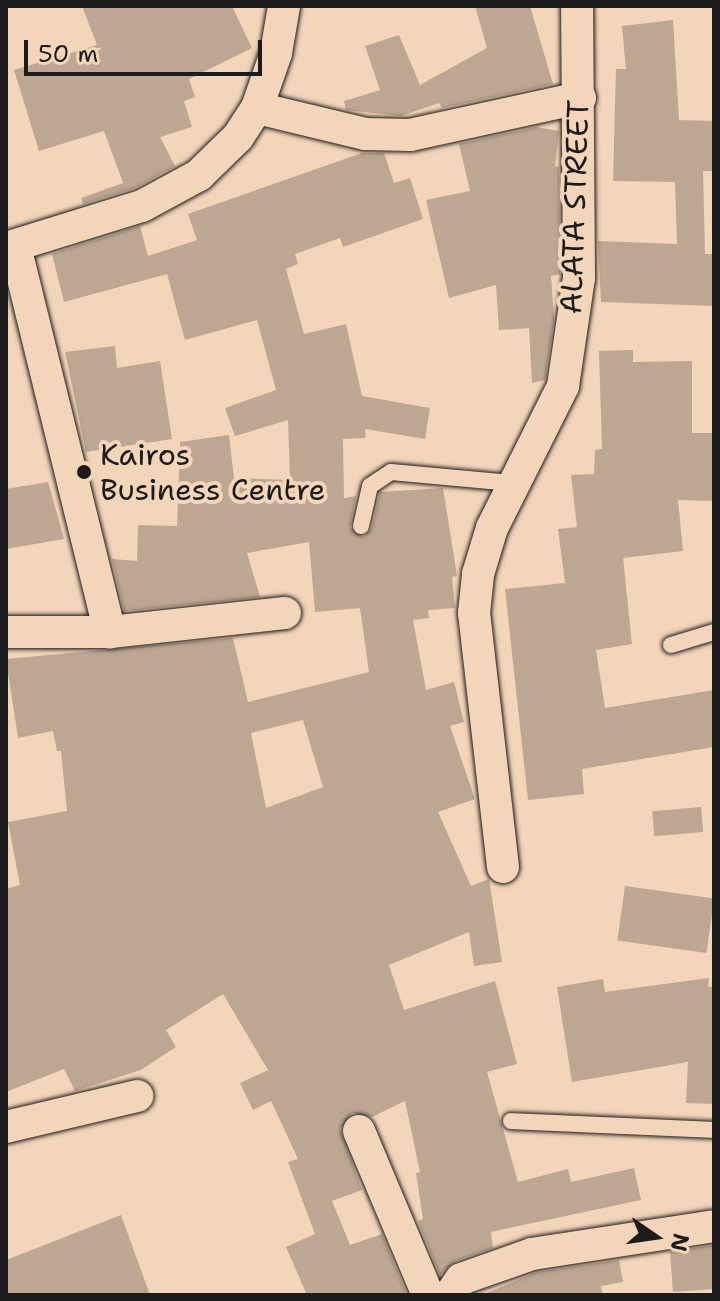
<!DOCTYPE html>
<html>
<head>
<meta charset="utf-8">
<style>
  body { margin:0 }
  #map { position:relative; width:720px; height:1301px; overflow:hidden; background:#f3d5b9; font-family:"Shantell Sans",sans-serif }
  div>[style] { position:absolute }
  .building>* { inset:0; background:#bea792; transform-origin:0 0 }
  .roads { filter:drop-shadow(0 0 2px #1c1c1c) drop-shadow(0 0 2px #1c1c1c) }
  .service>* { height:16px; margin:-8px; padding:0 8px; transform-origin:8px; border-radius:8px; background:#f3d5b9 }
  .minor>* { height:32px; margin:-16px; padding:0 16px; transform-origin:16px; border-radius:16px; background:#f3d5b9 }
  .dots>* { width:22px; height:22px; translate:-50% -50%; box-sizing:border-box; border:4px solid #f3d5b9; border-radius:50% }
  span { translate:-50% -50%; white-space:nowrap; text-align:center; line-height:1.15; -webkit-text-stroke:8px #f3d5b9; paint-order:stroke }
  .street-label { font-size:30px; color:#1c1c1c }
  .poi-label { font-size:30px; color:#1c1c1c }
  .left { translate:0 -50%; text-align:left }
  .frame { position:absolute; inset:0; border:8px solid #1c1c1c; pointer-events:none }
  .north { position:absolute; left:616px; top:1197px; width:80px; height:80px; -webkit-text-stroke:6px #f3d5b9; paint-order:stroke; rotate:103deg; font-size:22px; font-weight:700; line-height:32px; text-align:center; color:#1c1c1c }
  .north::after { content:''; display:block; margin:auto; width:28px; height:36px; background:#1c1c1c; clip-path:polygon(50% 0,100% 100%,50% 72%,0 100%) }
  .scale { position:absolute; left:24px; top:40px; width:238px; height:36px; box-sizing:border-box; border:4px solid #1c1c1c; border-top:0; padding-left:10px; font-size:24px; line-height:28px; white-space:nowrap; color:#1c1c1c; -webkit-text-stroke:6px #f3d5b9; paint-order:stroke }
</style>
</head>
<body>
<div id="map">
  <div class="building">
    <div style="clip-path:polygon(82px 6px,232px 6px,252px 48px,189px 79px,195px 97px,184px 101px,192px 127px,160px 137px,175px 166px,135px 188px,83px 204px,81px 198px,123px 183px,104px 131px,39px 151px,14px 70px,97px 45px)"></div>
    <div style="clip-path:polygon(475px 6px,530px 6px,553px 84px,442px 108px,439px 103px,401px 116px,346px 110px,344px 101px,380px 90px,365px 46px,399px 35px,420px 85px,487px 48px)"></div>
    <div style="clip-path:polygon(673px 20px,679px 120px,714px 121px,714px 171px,703px 171px,705px 254px,714px 254px,714px 306px,601px 302px,598px 241px,677px 244px,675px 182px,613px 181px,616px 69px,626px 69px,622px 26px)"></div>
    <div style="clip-path:polygon(536px 127px,559px 131px,555px 166px,559px 167px,560px 274px,551px 276px,554px 319px,545px 380px,532px 383px,529px 328px,499px 330px,496px 285px,449px 298px,426px 200px,470px 191px,459px 144px)"></div>
    <div style="clip-path:polygon(evenodd,362px 153px,384px 153px,394px 183px,410px 178px,423px 219px,343px 247px,340px 238px,295px 254px,298px 264px,286px 269px,304px 334px,346px 324px,362px 396px,430px 408px,425px 439px,365px 429px,366px 438px,343px 439px,344px 498px,356px 496px,350px 528px,364px 537px,372px 528px,380px 492px,443px 488px,457px 576px,452px 577px,455px 608px,428px 610px,429px 618px,413px 620px,426px 690px,454px 682px,464px 722px,450px 726px,475px 799px,438px 812px,471px 886px,489px 879px,502px 962px,474px 966px,469px 932px,389px 965px,404px 1010px,495px 981px,517px 1064px,487px 1072px,518px 1182px,568px 1169px,571px 1182px,634px 1168px,641px 1200px,491px 1232px,493px 1248px,455px 1261px,440px 1275px,418px 1221px,423px 1219px,416px 1173px,420px 1172px,405px 1101px,372px 1117px,352px 1113px,340px 1129px,362px 1190px,332px 1201px,350px 1245px,382px 1234px,407px 1295px,307px 1295px,286px 1247px,315px 1234px,288px 1162px,298px 1159px,271px 1101px,253px 1110px,240px 1083px,268px 1070px,223px 994px,166px 1030px,176px 1047px,141px 1070px,75px 1091px,64px 1069px,6px 1092px,6px 889px,20px 885px,8px 822px,67px 811px,61px 751px,57px 751px,53px 731px,18px 738px,6px 659px,233px 638px,248px 702px,369px 672px,360px 608px,315px 612px,309px 542px,247px 553px,260px 597px,124px 611px,112px 559px,137px 561px,138px 525px,177px 526px,180px 442px,229px 435px,234px 478px,290px 480px,288px 420px,235px 436px,225px 408px,276px 390px,257px 320px,185px 340px,167px 274px,64px 302px,52px 254px,140px 226px,148px 256px,197px 240px,188px 214px,362px 153px,303px 720px,323px 787px,266px 808px,251px 733px,303px 720px)"></div>
    <div style="clip-path:polygon(115px 346px,117px 368px,160px 361px,172px 439px,86px 452px,65px 352px)"></div>
    <div style="clip-path:polygon(633px 350px,633px 362px,692px 361px,692px 433px,714px 433px,714px 501px,678px 500px,683px 551px,623px 558px,632px 644px,596px 650px,605px 708px,714px 690px,714px 747px,582px 769px,584px 794px,528px 800px,505px 589px,565px 583px,558px 529px,577px 527px,571px 475px,594px 474px,595px 450px,602px 449px,599px 351px)"></div>
    <div style="clip-path:polygon(48px 482px,64px 539px,6px 549px,6px 489px)"></div>
    <div style="left:701px;top:807px;width:25px;height:49px;rotate:85deg"></div>
    <div style="left:625px;top:886px;width:90px;height:55px;rotate:8deg"></div>
    <div style="clip-path:polygon(709px 978px,708px 987px,714px 986px,714px 1104px,686px 1103px,688px 1062px,572px 1082px,557px 987px,603px 979px,605px 992px)"></div>
    <div style="clip-path:polygon(121px 1215px,150px 1295px,6px 1295px,6px 1260px)"></div>
    <div style="clip-path:polygon(714px 1245px,714px 1289px,673px 1292px,670px 1252px)"></div>
    <div style="clip-path:polygon(619px 1260px,623px 1282px,601px 1286px,603px 1295px,482px 1295px,537px 1272px)"></div>
  </div>
  <div class="roads">
    <div class="service">
      <div style="left:361px;top:526px;width:41px;rotate:-77.3deg"></div>
      <div style="left:370px;top:486px;width:25px;rotate:-34deg"></div>
      <div style="left:391px;top:472px;width:121px;rotate:5.2deg"></div>
      <div style="left:671px;top:645px;width:45px;rotate:-16.8deg"></div>
      <div style="left:511px;top:1121px;width:203px;rotate:2.5deg"></div>
    </div>
    <div class="minor">
      <div style="left:257px;top:108px;width:111px;rotate:13.5deg"></div>
      <div style="left:365px;top:134px;width:45px;rotate:1.3deg"></div>
      <div style="left:410px;top:135px;width:174px;rotate:-12.3deg"></div>
      <div style="left:15px;top:246px;width:398px;rotate:76.2deg"></div>
      <div style="left:6px;top:248px;width:142px;rotate:-17.2deg"></div>
      <div style="left:142px;top:206px;width:65px;rotate:-28.5deg"></div>
      <div style="left:199px;top:175px;width:54px;rotate:-44.3deg"></div>
      <div style="left:238px;top:137px;width:35px;rotate:-57deg"></div>
      <div style="left:257px;top:108px;width:58px;rotate:-70.9deg"></div>
      <div style="left:276px;top:53px;width:48px;rotate:-80.3deg"></div>
      <div style="left:6px;top:632px;width:104px"></div>
      <div style="left:110px;top:632px;width:176px;rotate:-6.2deg"></div>
      <div style="left:503px;top:867px;width:256px;rotate:-96.5deg"></div>
      <div style="left:474px;top:613px;width:39px;rotate:-84deg"></div>
      <div style="left:478px;top:574px;width:48px;rotate:-73.1deg"></div>
      <div style="left:492px;top:528px;width:159px;rotate:-63.4deg"></div>
      <div style="left:563px;top:386px;width:109px;rotate:-81.6deg"></div>
      <div style="left:579px;top:278px;width:272px;rotate:-90.4deg"></div>
      <div style="left:6px;top:1127px;width:135px;rotate:-13.3deg"></div>
      <div style="left:359px;top:1131px;width:178px;rotate:67.2deg"></div>
      <div style="left:450px;top:1295px;width:19px;rotate:-55deg"></div>
      <div style="left:461px;top:1279px;width:75px;rotate:-19.4deg"></div>
      <div style="left:532px;top:1254px;width:184px;rotate:-8.7deg"></div>
    </div>
  </div>
  <div class="dots">
    <div style="left:84px;top:472px;background:#1c1c1c"></div>
  </div>
  <div class="street-label">
    <span style="left:575px;top:207px;rotate:-88deg">ALATA STREET</span>
  </div>
  <div class="poi-label">
    <span class="left" style="left:100px;top:472px">Kairos<br>Business Centre</span>
  </div>
  <div class="frame"></div>
  <div class="north">N</div>
  <div class="scale">50 m</div>
</div>
</body>
</html>
